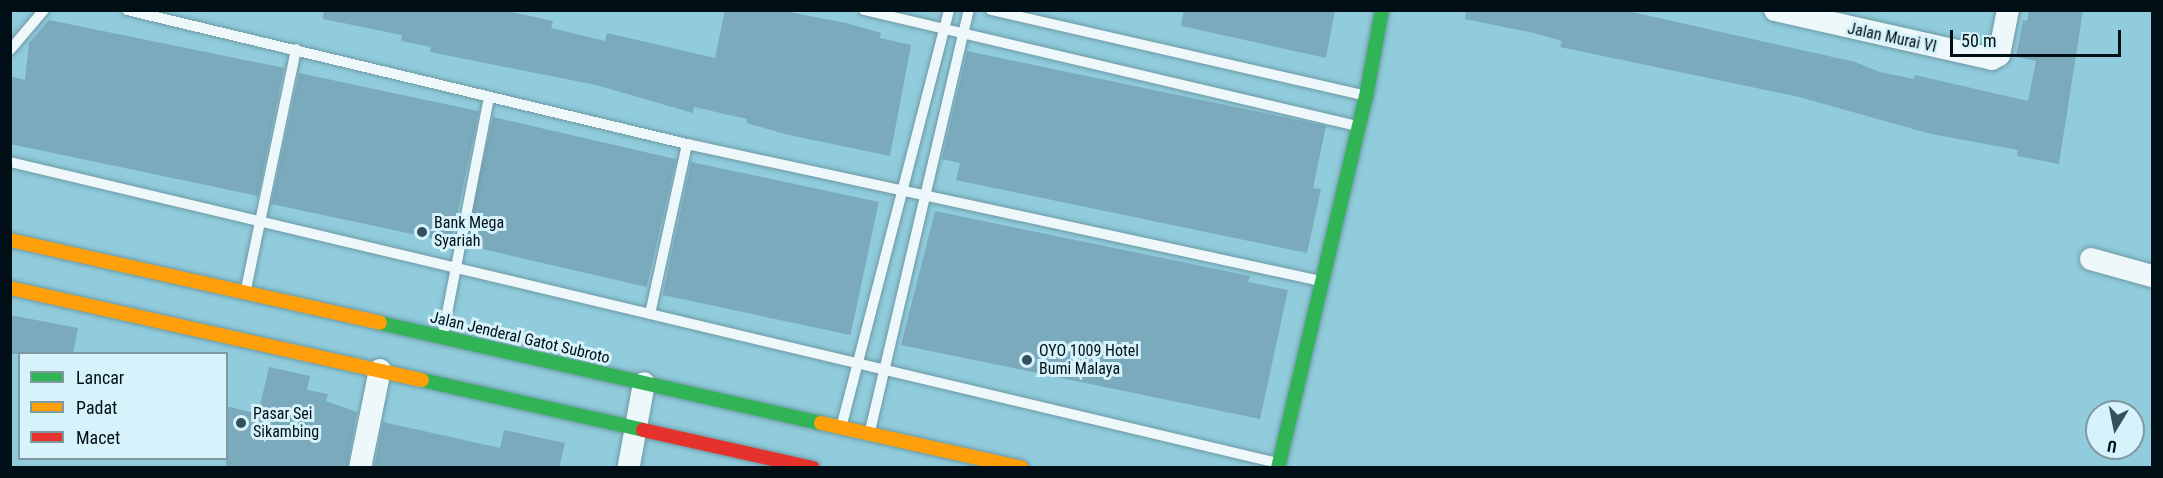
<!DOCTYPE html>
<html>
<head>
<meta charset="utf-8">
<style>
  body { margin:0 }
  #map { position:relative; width:2163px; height:478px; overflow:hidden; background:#90ccdc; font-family:"Roboto Condensed",sans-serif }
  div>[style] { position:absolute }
  .building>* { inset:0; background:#7baabc; transform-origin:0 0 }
  .roads { filter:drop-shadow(0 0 2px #6d99a4) drop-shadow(0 0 2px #6d99a4) }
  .lane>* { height:10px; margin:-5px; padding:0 5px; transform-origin:5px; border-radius:5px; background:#eef7fa }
  .street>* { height:22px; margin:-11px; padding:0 11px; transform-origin:11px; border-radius:11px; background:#eef7fa }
  .fast>* { height:14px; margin:-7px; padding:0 7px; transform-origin:7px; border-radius:7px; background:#30b455 }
  .slow>* { height:14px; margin:-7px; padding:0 7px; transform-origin:7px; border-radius:7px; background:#ff9f0a }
  .jam>* { height:14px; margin:-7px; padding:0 7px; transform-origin:7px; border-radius:7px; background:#e5322d }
  .dots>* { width:16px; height:16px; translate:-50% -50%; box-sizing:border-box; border:3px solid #d6f3fc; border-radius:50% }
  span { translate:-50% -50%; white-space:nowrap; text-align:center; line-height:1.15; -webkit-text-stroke:6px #d6f3fc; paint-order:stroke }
  .street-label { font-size:16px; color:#000f15 }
  .poi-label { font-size:16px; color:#000f15 }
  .left { translate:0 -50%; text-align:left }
  .frame { position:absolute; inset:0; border:12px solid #000f15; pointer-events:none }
  .legend { position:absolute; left:18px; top:352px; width:210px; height:108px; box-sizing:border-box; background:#d6f3fc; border:2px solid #8098a0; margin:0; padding:8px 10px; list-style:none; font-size:18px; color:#000f15 }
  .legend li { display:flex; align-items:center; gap:12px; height:30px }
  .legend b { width:30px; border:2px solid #8098a0 }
  .north { position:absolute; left:2085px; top:400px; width:60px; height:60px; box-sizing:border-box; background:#d6f3fc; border:2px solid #8098a0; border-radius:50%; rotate:190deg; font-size:16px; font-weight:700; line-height:24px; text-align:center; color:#000f15 }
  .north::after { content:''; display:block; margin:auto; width:21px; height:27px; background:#32515b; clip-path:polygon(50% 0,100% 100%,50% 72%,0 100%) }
  .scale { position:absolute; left:1950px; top:30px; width:171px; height:27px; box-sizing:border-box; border:3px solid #000f15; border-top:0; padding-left:8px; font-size:18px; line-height:21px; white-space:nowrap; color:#000f15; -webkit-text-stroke:4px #d6f3fc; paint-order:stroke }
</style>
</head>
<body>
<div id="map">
  <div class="building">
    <div style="clip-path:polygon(324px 10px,502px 10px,553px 21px,551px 28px,605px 41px,607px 33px,715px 58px,725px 10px,778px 10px,846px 23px,881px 33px,880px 38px,911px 45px,890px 156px,789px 135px,746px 123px,747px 119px,694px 107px,693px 113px,596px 85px,430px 52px,431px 47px,401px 41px,402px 35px,323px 19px)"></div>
    <div style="clip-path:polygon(1184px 10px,1335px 10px,1326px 58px,1181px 26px)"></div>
    <div style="clip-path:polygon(1466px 10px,1623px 10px,1855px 62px,1880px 72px,1914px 79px,1915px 75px,2028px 101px,2036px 61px,2016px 57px,2023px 20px,2027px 21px,2029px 10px,2083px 10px,2059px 164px,2017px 156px,2018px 150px,1931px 134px,1799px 97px,1560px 47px,1562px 41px,1534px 33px,1465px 19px)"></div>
    <div style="clip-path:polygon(49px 20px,284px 68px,258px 196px,10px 144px,10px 76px,25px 80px,29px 43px)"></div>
    <div style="clip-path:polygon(967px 51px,1326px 126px,1313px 188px,1321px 189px,1307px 253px,956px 180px,960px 163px,942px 159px)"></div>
    <div style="left:299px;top:73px;width:184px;height:134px;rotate:12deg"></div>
    <div style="left:493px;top:117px;width:188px;height:131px;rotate:13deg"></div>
    <div style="left:691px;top:162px;width:192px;height:136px;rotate:12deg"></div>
    <div style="clip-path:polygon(935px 211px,1250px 276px,1248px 282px,1288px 290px,1260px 419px,901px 345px)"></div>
    <div style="clip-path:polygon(10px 315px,78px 328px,73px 354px,10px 354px)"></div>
    <div style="clip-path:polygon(269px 367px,310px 376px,307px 390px,328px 394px,326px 401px,357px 412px,347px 468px,226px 468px,226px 406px,258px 414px)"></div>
    <div style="clip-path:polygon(383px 422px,500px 448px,504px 430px,565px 443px,559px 468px,374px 468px)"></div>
  </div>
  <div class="roads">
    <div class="lane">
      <div style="left:127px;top:10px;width:576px;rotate:13.46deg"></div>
      <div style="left:687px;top:144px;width:649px;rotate:12.19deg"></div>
      <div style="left:864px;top:10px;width:506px;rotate:13.24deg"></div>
      <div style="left:991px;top:10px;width:384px;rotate:12.9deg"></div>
      <div style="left:10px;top:50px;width:52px;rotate:-49.6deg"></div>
      <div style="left:10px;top:162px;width:1302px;rotate:13.36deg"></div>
      <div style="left:246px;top:289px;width:245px;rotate:-78.2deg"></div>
      <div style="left:650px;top:314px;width:174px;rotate:-77.7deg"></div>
      <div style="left:443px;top:334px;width:241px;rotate:-79deg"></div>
      <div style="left:842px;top:424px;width:428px;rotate:-75.5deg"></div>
      <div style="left:870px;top:431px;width:432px;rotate:-76.8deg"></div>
    </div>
    <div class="street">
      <div style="left:1775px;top:10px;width:222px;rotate:12.7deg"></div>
      <div style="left:1992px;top:59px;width:8px;rotate:-30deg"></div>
      <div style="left:1999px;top:55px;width:46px;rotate:-78.7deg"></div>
      <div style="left:2091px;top:259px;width:63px;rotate:15.6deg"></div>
      <div style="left:629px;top:465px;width:83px;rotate:-79.6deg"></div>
      <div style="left:360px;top:468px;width:100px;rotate:-78.5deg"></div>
    </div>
    <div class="fast">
      <div style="left:380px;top:323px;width:452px;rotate:12.8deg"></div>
      <div style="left:422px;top:380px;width:227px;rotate:12.7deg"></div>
      <div style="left:1278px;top:468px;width:381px;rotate:-76.7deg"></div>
      <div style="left:1366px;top:97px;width:88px;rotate:-79.6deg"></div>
    </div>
    <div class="slow">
      <div style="left:10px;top:240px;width:379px;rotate:12.6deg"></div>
      <div style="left:10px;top:288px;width:422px;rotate:12.6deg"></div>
      <div style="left:821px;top:423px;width:206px;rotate:12.6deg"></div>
    </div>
    <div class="jam">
      <div style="left:643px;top:430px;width:174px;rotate:12.6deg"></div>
    </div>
  </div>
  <div class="dots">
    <div style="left:422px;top:232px;background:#32515b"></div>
    <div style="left:1027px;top:360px;background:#32515b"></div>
    <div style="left:241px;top:423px;background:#32515b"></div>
  </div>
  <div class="street-label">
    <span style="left:1892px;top:38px;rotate:12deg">Jalan Murai VI</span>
    <span style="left:520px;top:338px;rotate:13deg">Jalan Jenderal Gatot Subroto</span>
  </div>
  <div class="poi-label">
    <span class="left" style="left:434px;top:232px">Bank Mega<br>Syariah</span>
    <span class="left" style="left:1039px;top:360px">OYO 1009 Hotel<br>Bumi Malaya</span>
    <span class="left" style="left:253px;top:423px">Pasar Sei<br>Sikambing</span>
  </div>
  <div class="frame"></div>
  <ul class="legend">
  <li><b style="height:8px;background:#30b455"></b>Lancar</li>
  <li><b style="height:8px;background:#ff9f0a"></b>Padat</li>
  <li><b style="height:8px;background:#e5322d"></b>Macet</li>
  </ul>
  <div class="north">U</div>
  <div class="scale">50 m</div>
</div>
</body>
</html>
